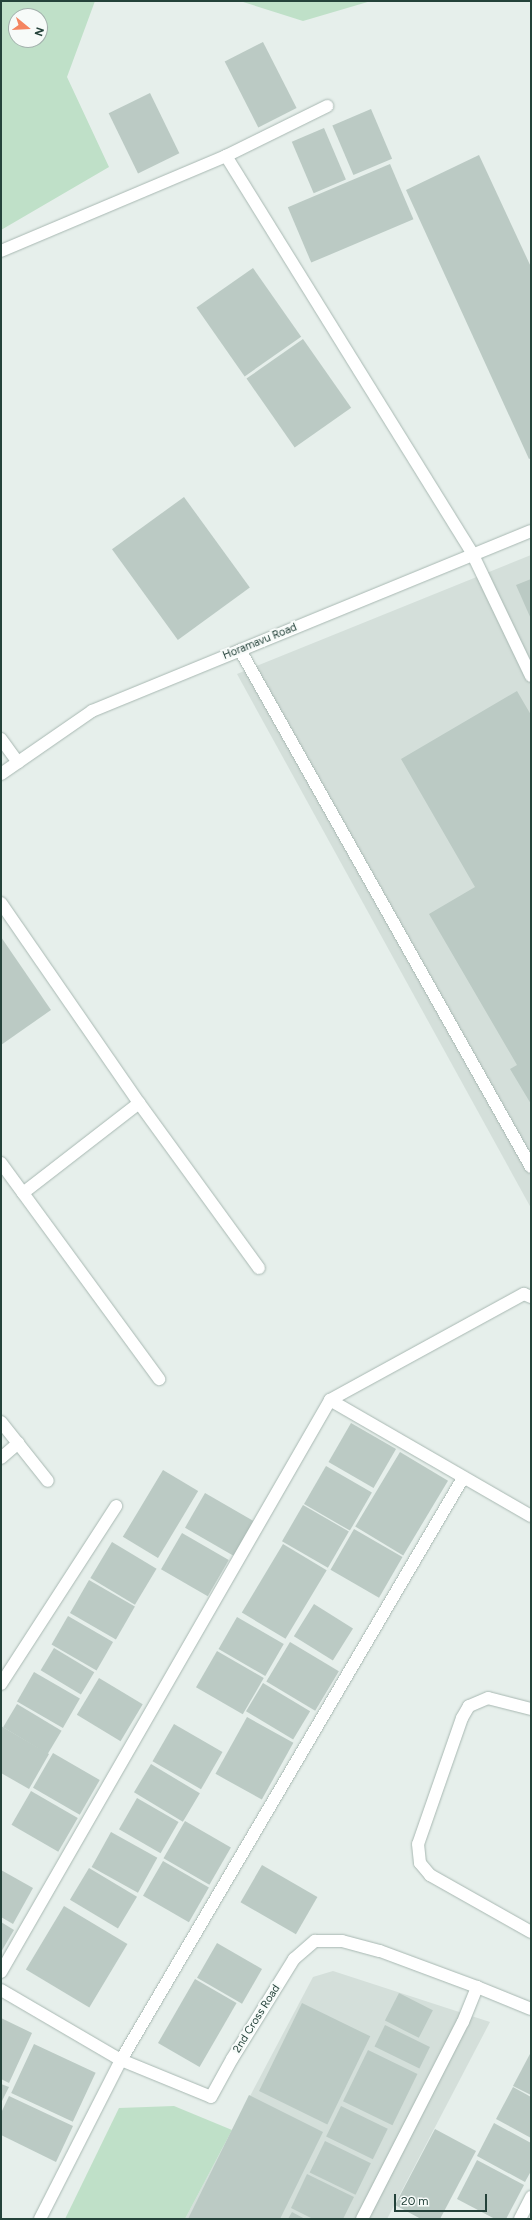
<!DOCTYPE html>
<html>
<head>
<meta charset="utf-8">
<style>
  body { margin:0 }
  #map { position:relative; width:532px; height:2220px; overflow:hidden; background:#e6efeb; font-family:Figtree,sans-serif }
  div>[style] { position:absolute }
  .built>* { inset:0; background:#d4dfda }
  .green>* { inset:0; background:#bfe0c8 }
  .building>* { inset:0; background:#bbcac4; transform-origin:0 0 }
  .roads { filter:drop-shadow(0 0 1px #a8b8b2) drop-shadow(0 0 1px #a8b8b2) }
  .minor>* { height:12px; margin:-6px; padding:0 6px; transform-origin:6px; border-radius:6px; background:#fff }
  span { translate:-50% -50%; white-space:nowrap; text-align:center; line-height:1.15; -webkit-text-stroke:4px #f7fbf9; paint-order:stroke }
  .street-label { font-size:11px; color:#24423a }
  .frame { position:absolute; inset:0; border:2px solid #24423a; pointer-events:none }
  .north { position:absolute; left:8px; top:8px; width:40px; height:40px; box-sizing:border-box; background:#f7fbf9; border:1px solid #a3b1ad; border-radius:50%; rotate:108deg; font-size:11px; font-weight:700; line-height:16px; text-align:center; color:#24423a }
  .north::after { content:''; display:block; margin:auto; width:14px; height:18px; background:#f4845f; clip-path:polygon(50% 0,100% 100%,50% 72%,0 100%) }
  .scale { position:absolute; left:394px; top:2194px; width:93px; height:18px; box-sizing:border-box; border:2px solid #24423a; border-top:0; padding-left:5px; font-size:12px; line-height:14px; white-space:nowrap; color:#24423a; -webkit-text-stroke:3px #f7fbf9; paint-order:stroke }
</style>
</head>
<body>
<div id="map">
  <div class="built">
    <div style="clip-path:polygon(531px 555px,531px 1208px,237px 674px)"></div>
    <div style="clip-path:polygon(333px 1971px,490px 2022px,387px 2219px,185px 2219px,313px 1977px)"></div>
  </div>
  <div class="green">
    <div style="clip-path:polygon(evenodd,1px 1px,95px 1px,67px 77px,109px 167px,1px 230px,1px 1px,16px 16px,40px 16px,40px 40px,16px 40px,16px 16px)"></div>
    <div style="clip-path:polygon(240px 1px,371px 1px,303px 21px)"></div>
    <div style="clip-path:polygon(174px 2106px,232px 2130px,185px 2219px,65px 2219px,119px 2108px)"></div>
  </div>
  <div class="building">
    <div style="left:263px;top:42px;width:74px;height:43px;rotate:63deg"></div>
    <div style="left:150px;top:93px;width:67px;height:46px;rotate:64deg"></div>
    <div style="left:371px;top:109px;width:54px;height:42px;rotate:67deg"></div>
    <div style="left:324px;top:128px;width:56px;height:35px;rotate:67deg"></div>
    <div style="clip-path:polygon(479px 155px,531px 267px,531px 458px,529px 459px,406px 190px)"></div>
    <div style="left:390px;top:164px;width:60px;height:111px;rotate:67deg"></div>
    <div style="left:253px;top:268px;width:84px;height:69px;rotate:55deg"></div>
    <div style="left:303px;top:339px;width:84px;height:69px;rotate:55deg"></div>
    <div style="left:184px;top:497px;width:112px;height:89px;rotate:54deg"></div>
    <div style="clip-path:polygon(531px 579px,531px 619px,516px 585px)"></div>
    <div style="clip-path:polygon(517px 691px,531px 715px,531px 1104px,510px 1069px,517px 1065px,429px 914px,475px 887px,401px 759px)"></div>
    <div style="clip-path:polygon(1px 937px,51px 1010px,1px 1045px)"></div>
    <div style="left:351px;top:1423px;width:52px;height:45px;rotate:30deg"></div>
    <div style="left:400px;top:1452px;width:56px;height:87px;rotate:31deg"></div>
    <div style="left:326px;top:1466px;width:53px;height:44px;rotate:30deg"></div>
    <div style="left:163px;top:1470px;width:41px;height:78px;rotate:31deg"></div>
    <div style="left:205px;top:1493px;width:56px;height:40px;rotate:30deg"></div>
    <div style="left:303px;top:1505px;width:53px;height:42px;rotate:30deg"></div>
    <div style="left:354px;top:1529px;width:56px;height:47px;rotate:30deg"></div>
    <div style="left:182px;top:1533px;width:54px;height:42px;rotate:30deg"></div>
    <div style="left:112px;top:1542px;width:52px;height:42px;rotate:31deg"></div>
    <div style="left:283px;top:1544px;width:51px;height:80px;rotate:31deg"></div>
    <div style="left:89px;top:1580px;width:53px;height:38px;rotate:30deg"></div>
    <div style="left:314px;top:1604px;width:46px;height:38px;rotate:32deg"></div>
    <div style="left:68px;top:1616px;width:52px;height:33px;rotate:30deg"></div>
    <div style="left:237px;top:1617px;width:54px;height:37px;rotate:30deg"></div>
    <div style="left:290px;top:1642px;width:57px;height:46px;rotate:31deg"></div>
    <div style="left:54px;top:1648px;width:47px;height:26px;rotate:31deg"></div>
    <div style="left:217px;top:1651px;width:54px;height:42px;rotate:30deg"></div>
    <div style="left:34px;top:1672px;width:53px;height:34px;rotate:30deg"></div>
    <div style="left:99px;top:1678px;width:51px;height:43px;rotate:31deg"></div>
    <div style="left:263px;top:1683px;width:55px;height:33px;rotate:31deg"></div>
    <div style="left:17px;top:1704px;width:52px;height:27px;rotate:31deg"></div>
    <div style="left:247px;top:1717px;width:53px;height:65px;rotate:29deg"></div>
    <div style="left:174px;top:1724px;width:56px;height:43px;rotate:30deg"></div>
    <div style="clip-path:polygon(1px 1726px,49px 1754px,29px 1789px,1px 1773px)"></div>
    <div style="left:53px;top:1753px;width:54px;height:40px;rotate:30deg"></div>
    <div style="left:151px;top:1764px;width:57px;height:33px;rotate:31deg"></div>
    <div style="left:31px;top:1791px;width:54px;height:39px;rotate:30deg"></div>
    <div style="left:137px;top:1798px;width:48px;height:36px;rotate:30deg"></div>
    <div style="left:185px;top:1821px;width:53px;height:43px;rotate:30deg"></div>
    <div style="left:111px;top:1832px;width:53px;height:40px;rotate:29deg"></div>
    <div style="left:163px;top:1861px;width:53px;height:40px;rotate:30deg"></div>
    <div style="left:262px;top:1865px;width:64px;height:43px;rotate:30deg"></div>
    <div style="left:89px;top:1868px;width:56px;height:37px;rotate:31deg"></div>
    <div style="clip-path:polygon(1px 1870px,33px 1888px,13px 1924px,1px 1917px)"></div>
    <div style="left:64px;top:1906px;width:74px;height:74px;rotate:31deg"></div>
    <div style="clip-path:polygon(1px 1922px,14px 1930px,1px 1952px)"></div>
    <div style="left:217px;top:1943px;width:52px;height:40px;rotate:30deg"></div>
    <div style="left:195px;top:1979px;width:48px;height:74px;rotate:30deg"></div>
    <div style="left:399px;top:1993px;width:38px;height:31px;rotate:27deg"></div>
    <div style="left:302px;top:2003px;width:76px;height:98px;rotate:26deg"></div>
    <div style="clip-path:polygon(1px 2018px,32px 2033px,9px 2083px,1px 2079px)"></div>
    <div style="left:385px;top:2025px;width:50px;height:24px;rotate:26deg"></div>
    <div style="left:34px;top:2044px;width:68px;height:54px;rotate:25deg"></div>
    <div style="left:368px;top:2050px;width:55px;height:57px;rotate:26deg"></div>
    <div style="clip-path:polygon(531px 2052px,531px 2095px,513px 2086px)"></div>
    <div style="clip-path:polygon(1px 2084px,9px 2087px,1px 2103px)"></div>
    <div style="clip-path:polygon(513px 2087px,531px 2097px,531px 2138px,496px 2119px)"></div>
    <div style="clip-path:polygon(249px 2095px,323px 2132px,280px 2219px,188px 2219px)"></div>
    <div style="clip-path:polygon(9px 2096px,73px 2126px,56px 2162px,1px 2135px,1px 2113px)"></div>
    <div style="left:341px;top:2106px;width:52px;height:34px;rotate:26deg"></div>
    <div style="clip-path:polygon(494px 2123px,531px 2143px,531px 2171px,525px 2182px,477px 2156px)"></div>
    <div style="clip-path:polygon(435px 2129px,476px 2151px,440px 2219px,421px 2219px,395px 2205px)"></div>
    <div style="left:325px;top:2141px;width:51px;height:35px;rotate:26deg"></div>
    <div style="clip-path:polygon(477px 2160px,524px 2185px,506px 2219px,495px 2219px,457px 2199px)"></div>
    <div style="clip-path:polygon(307px 2174px,354px 2197px,343px 2219px,313px 2219px,291px 2208px)"></div>
    <div style="clip-path:polygon(292px 2212px,305px 2219px,288px 2219px)"></div>
  </div>
  <div class="roads">
    <div class="minor">
      <div style="left:226px;top:156px;width:469px;rotate:58.2deg"></div>
      <div style="left:473px;top:555px;width:134px;rotate:64.4deg"></div>
      <div style="left:1px;top:251px;width:244px;rotate:-22.9deg"></div>
      <div style="left:226px;top:156px;width:113px;rotate:-26.3deg"></div>
      <div style="left:240px;top:650px;width:593px;rotate:60.63deg"></div>
      <div style="left:1px;top:739px;width:29px;rotate:54deg"></div>
      <div style="left:1px;top:774px;width:111px;rotate:-34.7deg"></div>
      <div style="left:92px;top:711px;width:474px;rotate:-22.3deg"></div>
      <div style="left:1px;top:903px;width:243px;rotate:55.4deg"></div>
      <div style="left:139px;top:1103px;width:204px;rotate:54deg"></div>
      <div style="left:1px;top:1163px;width:268px;rotate:53.8deg"></div>
      <div style="left:23px;top:1193px;width:147px;rotate:-37.8deg"></div>
      <div style="left:330px;top:1400px;width:232px;rotate:30deg"></div>
      <div style="left:1px;top:1422px;width:75px;rotate:51.5deg"></div>
      <div style="left:1px;top:1458px;width:23px;rotate:-41deg"></div>
      <div style="left:1px;top:1684px;width:212px;rotate:-57.1deg"></div>
      <div style="left:531px;top:1709px;width:44px;rotate:-165.7deg"></div>
      <div style="left:488px;top:1698px;width:21px;rotate:157deg"></div>
      <div style="left:469px;top:1706px;width:14px;rotate:120deg"></div>
      <div style="left:462px;top:1718px;width:133px;rotate:109.2deg"></div>
      <div style="left:418px;top:1844px;width:19px;rotate:84deg"></div>
      <div style="left:420px;top:1863px;width:16px;rotate:50deg"></div>
      <div style="left:430px;top:1875px;width:116px;rotate:29.4deg"></div>
      <div style="left:1px;top:1972px;width:660px;rotate:-60.09deg"></div>
      <div style="left:330px;top:1400px;width:221px;rotate:-28.7deg"></div>
      <div style="left:524px;top:1294px;width:8px;rotate:23deg"></div>
      <div style="left:1px;top:1990px;width:139px;rotate:30.3deg"></div>
      <div style="left:121px;top:2060px;width:97px;rotate:22.3deg"></div>
      <div style="left:211px;top:2097px;width:43px;rotate:-61.1deg"></div>
      <div style="left:232px;top:2059px;width:118px;rotate:-58.2deg"></div>
      <div style="left:294px;top:1959px;width:28px;rotate:-41deg"></div>
      <div style="left:315px;top:1941px;width:27px"></div>
      <div style="left:342px;top:1941px;width:39px;rotate:15deg"></div>
      <div style="left:380px;top:1951px;width:103px;rotate:20.4deg"></div>
      <div style="left:477px;top:1987px;width:58px;rotate:22.2deg"></div>
      <div style="left:40px;top:2219px;width:178px;rotate:-63deg"></div>
      <div style="left:121px;top:2060px;width:675px;rotate:-59.56deg"></div>
      <div style="left:362px;top:2219px;width:221px;rotate:-62.9deg"></div>
      <div style="left:463px;top:2022px;width:38px;rotate:-68deg"></div>
      <div style="left:520px;top:2219px;width:25px;rotate:-63deg"></div>
    </div>
  </div>
  <div class="street-label">
    <span style="left:260px;top:642px;rotate:-22deg">Horamavu Road</span>
    <span style="left:257px;top:2019px;rotate:-58deg">2nd Cross Road</span>
  </div>
  <div class="frame"></div>
  <div class="north">N</div>
  <div class="scale">20 m</div>
</div>
</body>
</html>
